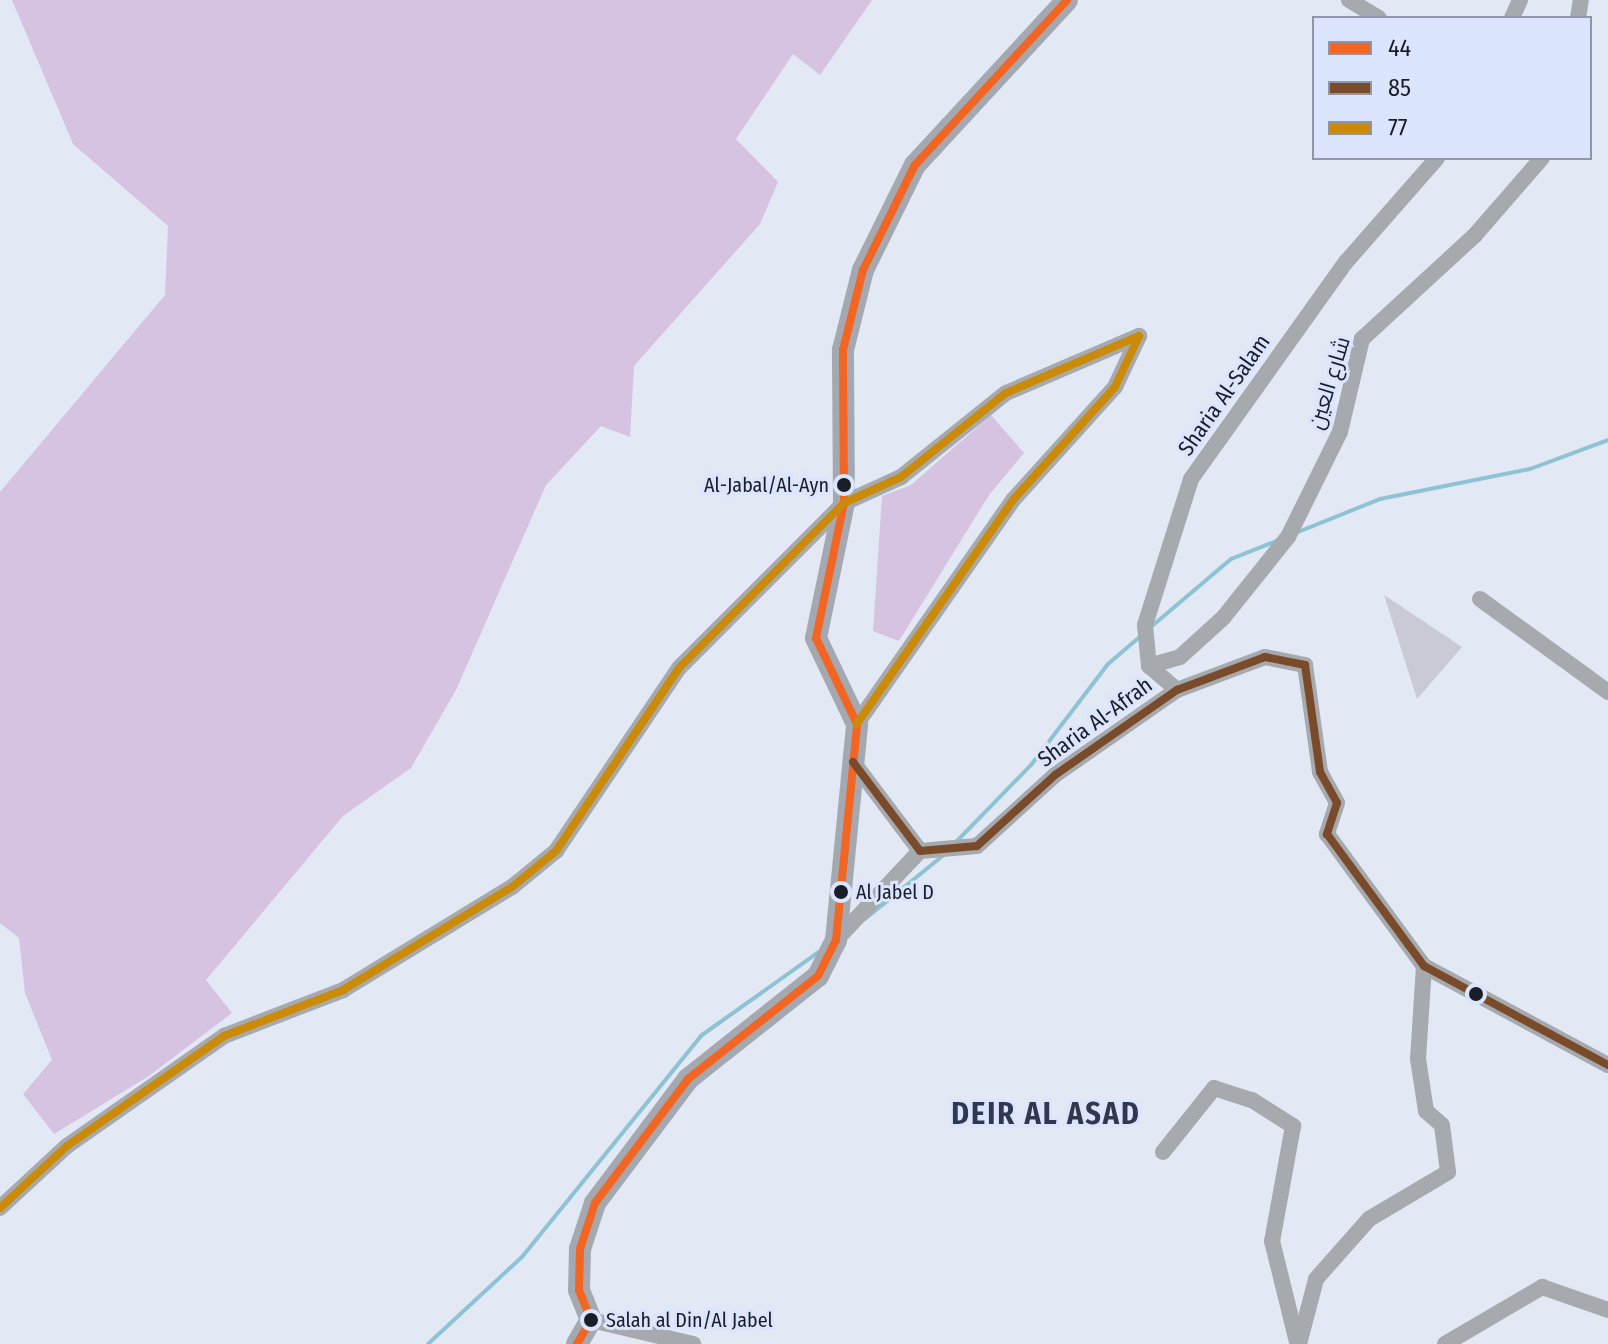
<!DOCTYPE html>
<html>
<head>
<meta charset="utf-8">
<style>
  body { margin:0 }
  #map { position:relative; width:1608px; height:1344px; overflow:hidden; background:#e3e8f5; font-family:"Fira Sans Condensed",Cairo,sans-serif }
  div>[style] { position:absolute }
  .green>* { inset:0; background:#d6c3e1 }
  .stream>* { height:4px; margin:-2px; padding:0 2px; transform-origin:2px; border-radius:2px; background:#8dc3d2 }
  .building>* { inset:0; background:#c9cad6 }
  .street>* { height:16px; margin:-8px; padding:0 8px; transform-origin:8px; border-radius:8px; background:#a6aaaf }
  .secondary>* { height:22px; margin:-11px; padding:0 11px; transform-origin:11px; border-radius:11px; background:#a4a9b1 }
  .bus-1>* { height:8px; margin:-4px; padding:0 4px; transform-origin:4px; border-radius:4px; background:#f26522 }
  .bus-2>* { height:8px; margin:-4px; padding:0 4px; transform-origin:4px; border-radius:4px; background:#7a4b2a }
  .bus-3>* { height:8px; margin:-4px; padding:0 4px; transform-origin:4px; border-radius:4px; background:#cb8b08 }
  .dots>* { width:22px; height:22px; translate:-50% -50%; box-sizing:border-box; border:4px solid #dbe5fd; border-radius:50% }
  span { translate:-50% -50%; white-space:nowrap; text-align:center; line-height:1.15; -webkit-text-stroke:6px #dbe5fd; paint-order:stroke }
  .bus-label { font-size:20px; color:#1a1e29 }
  .right { translate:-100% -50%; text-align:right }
  .left { translate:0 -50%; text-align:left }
  .street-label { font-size:22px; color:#1a1e29 }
  .district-label { font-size:30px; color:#2f384f; font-weight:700; letter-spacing:2px }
  .legend { position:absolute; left:1312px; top:16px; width:280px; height:144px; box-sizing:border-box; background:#dbe5fd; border:2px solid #8e95a8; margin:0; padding:10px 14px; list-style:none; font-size:24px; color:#1a1e29 }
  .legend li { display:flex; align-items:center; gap:16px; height:40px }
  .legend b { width:40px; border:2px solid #8e95a8 }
</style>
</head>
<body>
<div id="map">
  <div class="green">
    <div style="clip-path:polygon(12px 0,872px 0,820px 75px,793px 54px,736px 139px,778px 182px,760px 224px,634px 366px,630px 437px,601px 426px,546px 485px,456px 690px,411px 768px,343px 816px,206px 980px,232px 1013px,149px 1076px,54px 1134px,23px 1094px,52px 1060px,25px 993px,19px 938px,0 923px,0 492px,165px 295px,168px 226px,73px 144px)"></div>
    <div style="clip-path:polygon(991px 415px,1024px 453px,989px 495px,899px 641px,873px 631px,882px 496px,911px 485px)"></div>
  </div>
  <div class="stream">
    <div style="left:1298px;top:532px;width:88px;rotate:-21.9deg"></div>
    <div style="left:1380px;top:499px;width:153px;rotate:-11.3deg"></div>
    <div style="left:1530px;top:469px;width:83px;rotate:-20.4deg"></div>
    <div style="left:1152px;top:626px;width:104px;rotate:-40.3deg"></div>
    <div style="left:1231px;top:559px;width:52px;rotate:-21.6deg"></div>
    <div style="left:956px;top:842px;width:107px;rotate:-45.8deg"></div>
    <div style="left:1031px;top:765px;width:127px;rotate:-52.7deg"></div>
    <div style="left:1108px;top:664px;width:45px;rotate:-40.5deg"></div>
    <div style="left:865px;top:919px;width:103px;rotate:-39.1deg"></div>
    <div style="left:428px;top:1344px;width:128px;rotate:-42.8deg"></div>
    <div style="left:522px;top:1257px;width:286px;rotate:-51deg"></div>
    <div style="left:702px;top:1035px;width:143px;rotate:-35.4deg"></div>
  </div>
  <div class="building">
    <div style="clip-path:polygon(1384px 595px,1462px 647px,1417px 699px)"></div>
  </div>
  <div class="street">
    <div style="left:1349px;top:0;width:35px;rotate:31deg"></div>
    <div style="left:1512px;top:18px;width:20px;rotate:-66deg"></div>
    <div style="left:1578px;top:18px;width:18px;rotate:-81deg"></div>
    <div style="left:1480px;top:599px;width:158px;rotate:36deg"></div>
    <div style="left:1149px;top:666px;width:32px;rotate:-16deg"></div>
    <div style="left:1180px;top:657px;width:58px;rotate:-42.2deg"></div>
    <div style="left:1223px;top:618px;width:104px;rotate:-51.3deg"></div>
    <div style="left:1288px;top:537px;width:117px;rotate:-63.7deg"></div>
    <div style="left:1340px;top:432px;width:96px;rotate:-76.7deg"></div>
    <div style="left:1362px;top:339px;width:154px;rotate:-42.6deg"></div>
    <div style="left:1475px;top:235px;width:102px;rotate:-49deg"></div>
    <div style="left:1177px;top:690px;width:37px;rotate:-139deg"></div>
    <div style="left:1149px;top:666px;width:41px;rotate:-95.6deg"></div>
    <div style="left:1145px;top:625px;width:153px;rotate:-72.5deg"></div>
    <div style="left:1191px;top:479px;width:267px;rotate:-54.5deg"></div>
    <div style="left:1346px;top:262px;width:138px;rotate:-48.8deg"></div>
    <div style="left:853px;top:762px;width:111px;rotate:53deg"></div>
    <div style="left:920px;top:851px;width:57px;rotate:-5deg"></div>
    <div style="left:977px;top:846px;width:105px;rotate:-42.3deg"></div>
    <div style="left:1055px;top:775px;width:149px;rotate:-34.9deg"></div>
    <div style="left:1177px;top:690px;width:94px;rotate:-20.6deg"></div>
    <div style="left:1265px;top:657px;width:41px;rotate:11.3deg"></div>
    <div style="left:1305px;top:665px;width:108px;rotate:82deg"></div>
    <div style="left:1320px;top:772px;width:35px;rotate:61deg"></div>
    <div style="left:1337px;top:803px;width:33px;rotate:108deg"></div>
    <div style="left:1327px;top:834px;width:164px;rotate:53.7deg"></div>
    <div style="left:1424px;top:966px;width:209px;rotate:28.3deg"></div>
    <div style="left:836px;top:940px;width:122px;rotate:-46.7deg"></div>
    <div style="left:1163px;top:1152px;width:82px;rotate:-51.4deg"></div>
    <div style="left:1214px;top:1088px;width:40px;rotate:18deg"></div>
    <div style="left:1252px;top:1100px;width:49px;rotate:32.4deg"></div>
    <div style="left:1293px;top:1126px;width:117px;rotate:100.3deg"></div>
    <div style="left:1272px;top:1241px;width:104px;rotate:76.1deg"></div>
    <div style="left:0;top:1208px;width:91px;rotate:-42.8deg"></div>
    <div style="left:67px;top:1146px;width:192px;rotate:-35deg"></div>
    <div style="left:224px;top:1036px;width:128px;rotate:-21.1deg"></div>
    <div style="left:343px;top:990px;width:198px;rotate:-31.4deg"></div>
    <div style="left:512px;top:887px;width:57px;rotate:-39.3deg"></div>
    <div style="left:556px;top:851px;width:220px;rotate:-56.1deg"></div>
    <div style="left:679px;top:668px;width:233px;rotate:-45deg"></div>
    <div style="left:844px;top:503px;width:63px;rotate:-24.5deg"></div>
    <div style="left:901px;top:477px;width:134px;rotate:-38.7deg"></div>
    <div style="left:1006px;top:393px;width:145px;rotate:-23.2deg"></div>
    <div style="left:1139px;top:336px;width:56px;rotate:115.2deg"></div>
    <div style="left:1115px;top:387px;width:152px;rotate:132.1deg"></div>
    <div style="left:1013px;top:500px;width:273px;rotate:124.9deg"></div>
    <div style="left:591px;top:1320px;width:105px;rotate:13.2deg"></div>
    <div style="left:1299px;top:1344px;width:67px;rotate:-75.3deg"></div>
    <div style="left:1316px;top:1279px;width:80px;rotate:-48.5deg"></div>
    <div style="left:1369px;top:1219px;width:92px;rotate:-30.7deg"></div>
    <div style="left:1448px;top:1172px;width:47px;rotate:-97.3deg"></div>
    <div style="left:1442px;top:1125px;width:21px;rotate:-139deg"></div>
    <div style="left:1426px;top:1111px;width:53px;rotate:-98.7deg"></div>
    <div style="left:1418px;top:1059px;width:93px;rotate:-86.3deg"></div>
    <div style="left:1445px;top:1344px;width:113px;rotate:-30.4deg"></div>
    <div style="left:1542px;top:1287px;width:70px;rotate:19.2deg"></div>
  </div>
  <div class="secondary">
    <div style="left:577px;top:1344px;width:28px;rotate:-60deg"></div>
    <div style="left:591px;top:1320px;width:32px;rotate:-112deg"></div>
    <div style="left:579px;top:1290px;width:41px;rotate:-88.6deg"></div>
    <div style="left:580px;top:1249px;width:48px;rotate:-71.9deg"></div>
    <div style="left:595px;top:1203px;width:155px;rotate:-53.1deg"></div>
    <div style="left:688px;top:1079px;width:166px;rotate:-38.4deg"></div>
    <div style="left:818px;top:976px;width:40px;rotate:-63.4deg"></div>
    <div style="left:836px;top:940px;width:217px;rotate:-84.4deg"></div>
    <div style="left:857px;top:724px;width:95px;rotate:-115.5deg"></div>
    <div style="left:816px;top:638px;width:138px;rotate:-78.3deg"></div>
    <div style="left:844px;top:503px;width:153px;rotate:-90.4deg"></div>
    <div style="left:843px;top:350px;width:82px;rotate:-76deg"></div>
    <div style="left:863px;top:270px;width:117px;rotate:-63.7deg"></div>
    <div style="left:915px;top:165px;width:224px;rotate:-47.3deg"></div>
  </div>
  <div class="bus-1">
    <div style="left:577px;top:1344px;width:28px;rotate:-60deg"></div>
    <div style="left:591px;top:1320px;width:32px;rotate:-112deg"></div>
    <div style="left:579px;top:1290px;width:41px;rotate:-88.6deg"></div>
    <div style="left:580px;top:1249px;width:48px;rotate:-71.9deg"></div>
    <div style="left:595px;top:1203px;width:155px;rotate:-53.1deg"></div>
    <div style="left:688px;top:1079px;width:166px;rotate:-38.4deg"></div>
    <div style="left:818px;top:976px;width:40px;rotate:-63.4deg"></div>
    <div style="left:836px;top:940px;width:217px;rotate:-84.4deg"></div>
    <div style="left:857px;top:724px;width:95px;rotate:-115.5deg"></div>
    <div style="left:816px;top:638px;width:138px;rotate:-78.3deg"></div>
    <div style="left:844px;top:503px;width:153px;rotate:-90.4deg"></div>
    <div style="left:843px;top:350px;width:82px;rotate:-76deg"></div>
    <div style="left:863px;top:270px;width:117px;rotate:-63.7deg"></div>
    <div style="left:915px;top:165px;width:224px;rotate:-47.3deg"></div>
  </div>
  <div class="bus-2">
    <div style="left:853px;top:762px;width:111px;rotate:53deg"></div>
    <div style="left:920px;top:851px;width:57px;rotate:-5deg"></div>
    <div style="left:977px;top:846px;width:105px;rotate:-42.3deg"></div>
    <div style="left:1055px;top:775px;width:149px;rotate:-34.9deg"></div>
    <div style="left:1177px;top:690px;width:94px;rotate:-20.6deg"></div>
    <div style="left:1265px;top:657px;width:41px;rotate:11.3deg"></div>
    <div style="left:1305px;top:665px;width:108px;rotate:82deg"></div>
    <div style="left:1320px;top:772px;width:35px;rotate:61deg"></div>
    <div style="left:1337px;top:803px;width:33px;rotate:108deg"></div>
    <div style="left:1327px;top:834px;width:164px;rotate:53.7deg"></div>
    <div style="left:1424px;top:966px;width:209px;rotate:28.3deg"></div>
  </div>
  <div class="bus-3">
    <div style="left:0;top:1208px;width:91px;rotate:-42.8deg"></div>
    <div style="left:67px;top:1146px;width:192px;rotate:-35deg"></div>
    <div style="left:224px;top:1036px;width:128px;rotate:-21.1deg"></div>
    <div style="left:343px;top:990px;width:198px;rotate:-31.4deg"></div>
    <div style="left:512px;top:887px;width:57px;rotate:-39.3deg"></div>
    <div style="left:556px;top:851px;width:220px;rotate:-56.1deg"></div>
    <div style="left:679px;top:668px;width:233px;rotate:-45deg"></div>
    <div style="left:844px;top:503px;width:63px;rotate:-24.5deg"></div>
    <div style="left:901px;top:477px;width:134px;rotate:-38.7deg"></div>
    <div style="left:1006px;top:393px;width:145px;rotate:-23.2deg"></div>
    <div style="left:1139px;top:336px;width:56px;rotate:115.2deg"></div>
    <div style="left:1115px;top:387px;width:152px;rotate:132.1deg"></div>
    <div style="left:1013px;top:500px;width:273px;rotate:124.9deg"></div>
  </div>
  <div class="dots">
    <div style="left:844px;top:485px;background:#1a1e29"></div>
    <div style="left:841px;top:892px;background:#1a1e29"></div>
    <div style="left:1476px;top:994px;background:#1a1e29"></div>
    <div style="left:591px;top:1320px;background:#1a1e29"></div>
  </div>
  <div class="bus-label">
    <span class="right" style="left:829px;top:485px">Al-Jabal/Al-Ayn</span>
    <span class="left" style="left:856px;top:892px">Al Jabel D</span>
    <span class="left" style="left:606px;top:1320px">Salah al Din/Al Jabel</span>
  </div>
  <div class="street-label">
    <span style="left:1329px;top:383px;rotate:-73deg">شارع العين</span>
    <span style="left:1224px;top:395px;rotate:-55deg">Sharia Al-Salam</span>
    <span style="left:1095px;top:722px;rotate:-36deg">Sharia Al-Afrah</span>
  </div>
  <div class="district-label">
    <span style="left:1046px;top:1114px">DEIR AL ASAD</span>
  </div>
  <ul class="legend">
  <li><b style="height:10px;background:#f26522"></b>44</li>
  <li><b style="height:10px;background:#7a4b2a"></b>85</li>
  <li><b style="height:10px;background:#cb8b08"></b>77</li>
  </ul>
</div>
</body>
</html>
